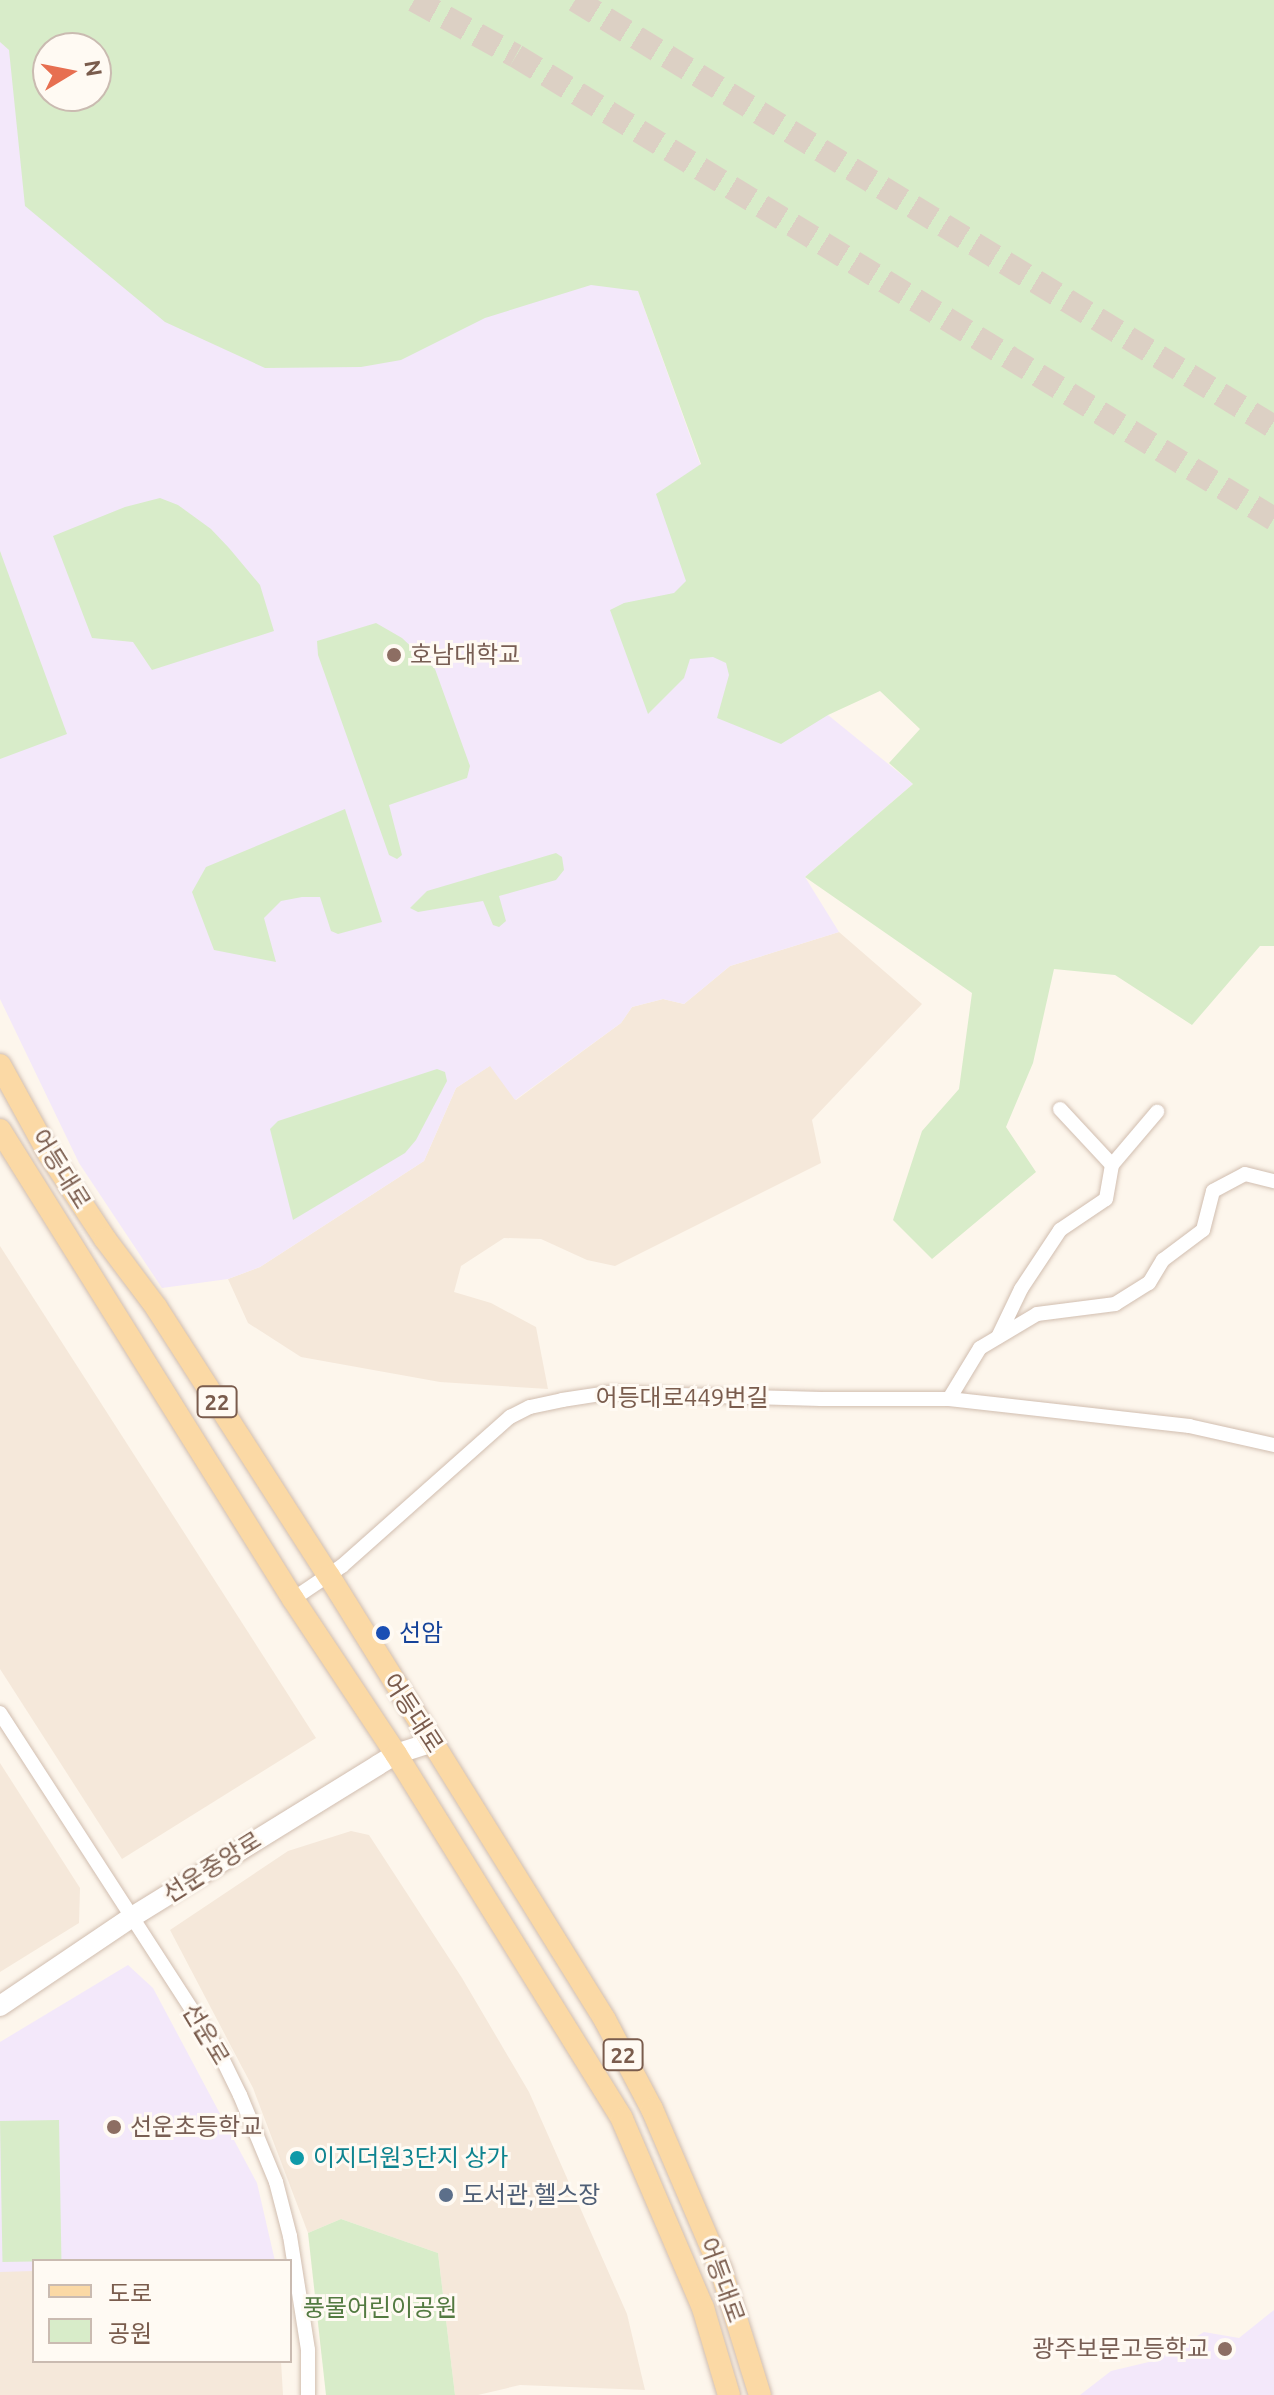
<!DOCTYPE html>
<html>
<head>
<meta charset="utf-8">
<style>
  body { margin:0 }
  #map { position:relative; width:1274px; height:2395px; overflow:hidden; background:#fdf6ec; font-family:Ubuntu,"Noto Sans KR",sans-serif }
  div>[style] { position:absolute }
  .residential>* { inset:0; background:#f5e8da }
  .education>* { inset:0; background:#f3e8fa }
  .green>* { inset:0; background:#d8ecc9; transform-origin:0 0 }
  .highway-tunnel>* { height:24px; margin-top:-12px; transform-origin:0; background:repeating-linear-gradient(90deg,#dcd0c4 0 24px,transparent 0 36px) }
  .roads { filter:drop-shadow(0 0 2px #d1beb0) drop-shadow(0 0 2px #d1beb0) }
  .street>* { height:14px; margin:-7px; padding:0 7px; transform-origin:7px; border-radius:7px; background:#fff }
  .secondary>* { height:20px; margin:-10px; padding:0 10px; transform-origin:10px; border-radius:10px; background:#fff }
  .primary>* { height:22px; margin:-11px; padding:0 11px; transform-origin:11px; border-radius:11px; background:#fbd9a5 }
  .dots>* { width:22px; height:22px; translate:-50% -50%; box-sizing:border-box; border:4px solid #fffaf3; border-radius:50% }
  span { translate:-50% -50%; white-space:nowrap; text-align:center; line-height:1.15; -webkit-text-stroke:6px #fffaf3; paint-order:stroke }
  .shield-label span { padding:2px 6px; background:#fffaf3; border:2px solid; border-radius:6px; -webkit-text-stroke-width:0 }
  .shield-label { font-size:22px; color:#7a5c4d; font-weight:700 }
  .education-label { font-size:24px; color:#785e54 }
  .left { translate:0 -50%; text-align:left }
  .right { translate:-100% -50%; text-align:right }
  .street-label { font-size:24px; color:#7a5c4d }
  .transit-label { font-size:24px; color:#164399 }
  .culture-label { font-size:24px; color:#0d838f }
  .service-label { font-size:24px; color:#4e5e75 }
  .park-label { font-size:24px; color:#537a41 }
  .legend { position:absolute; left:32px; top:2259px; width:260px; height:104px; box-sizing:border-box; background:#fffaf3; border:2px solid #cabbb1; margin:0; padding:10px 14px; list-style:none; font-size:24px; color:#7a5c4d }
  .legend li { display:flex; align-items:center; gap:16px; height:40px }
  .legend b { width:40px; border:2px solid #cabbb1 }
  .north { position:absolute; left:32px; top:32px; width:80px; height:80px; box-sizing:border-box; background:#fffaf3; border:2px solid #cabbb1; border-radius:50%; rotate:80deg; font-size:22px; font-weight:700; line-height:32px; text-align:center; color:#7a5c4d }
  .north::after { content:''; display:block; margin:auto; width:28px; height:36px; background:#e76f51; clip-path:polygon(50% 0,100% 100%,50% 72%,0 100%) }
</style>
</head>
<body>
<div id="map">
  <div class="residential">
    <div style="clip-path:polygon(839px 932px,922px 1004px,812px 1120px,821px 1163px,615px 1266px,587px 1260px,541px 1239px,504px 1238px,461px 1266px,454px 1292px,491px 1303px,536px 1327px,548px 1389px,440px 1382px,301px 1357px,248px 1323px,228px 1279px,260px 1267px,424px 1161px,456px 1088px,491px 1065px,516px 1100px,621px 1023px,632px 1007px,663px 999px,684px 1004px,730px 966px)"></div>
    <div style="clip-path:polygon(0 1246px,316px 1738px,122px 1859px,0 1669px)"></div>
    <div style="clip-path:polygon(0 1763px,80px 1888px,79px 1923px,0 1972px)"></div>
    <div style="clip-path:polygon(351px 1831px,369px 1835px,462px 1978px,529px 2092px,627px 2314px,645px 2390px,520px 2385px,478px 2395px,455px 2395px,438px 2253px,341px 2219px,308px 2233px,253px 2088px,170px 1930px,288px 1851px)"></div>
    <div style="clip-path:polygon(0 2271px,34px 2271px,34px 2361px,281px 2361px,283px 2395px,0 2395px)"></div>
  </div>
  <div class="education">
    <div style="clip-path:polygon(evenodd,0 0,638px 291px,747px 594px,828px 715px,913px 784px,805px 877px,839px 932px,730px 966px,684px 1004px,663px 999px,632px 1007px,621px 1023px,515px 1100px,490px 1066px,456px 1088px,424px 1161px,260px 1267px,228px 1279px,162px 1288px,79px 1163px,0 999px,0 0,48px 48px,96px 48px,96px 96px,48px 96px,48px 48px)"></div>
    <div style="clip-path:polygon(128px 1965px,153px 1988px,257px 2183px,275px 2261px,34px 2261px,34px 2271px,0 2272px,0 2042px)"></div>
    <div style="clip-path:polygon(1274px 2310px,1274px 2395px,1080px 2395px,1111px 2371px,1157px 2360px,1204px 2332px,1239px 2338px)"></div>
  </div>
  <div class="green">
    <div style="clip-path:polygon(evenodd,0 0,1274px 0,1274px 946px,1260px 946px,1192px 1025px,1115px 975px,1054px 969px,1033px 1063px,1006px 1127px,1036px 1172px,932px 1259px,893px 1220px,922px 1131px,959px 1089px,972px 993px,805px 877px,913px 784px,889px 763px,920px 729px,880px 691px,828px 715px,781px 744px,717px 718px,729px 675px,726px 663px,713px 657px,690px 659px,684px 678px,648px 714px,610px 610px,624px 603px,674px 593px,686px 581px,656px 494px,701px 464px,638px 291px,591px 285px,485px 318px,401px 360px,361px 367px,265px 368px,165px 322px,25px 206px,9px 50px,0 42px,0 0,48px 48px,96px 48px,96px 96px,48px 96px,48px 48px)"></div>
    <div style="clip-path:polygon(160px 498px,178px 505px,211px 529px,229px 548px,260px 585px,274px 631px,152px 670px,133px 642px,92px 638px,53px 536px,125px 507px)"></div>
    <div style="clip-path:polygon(0 551px,67px 734px,0 759px)"></div>
    <div style="clip-path:polygon(376px 623px,402px 638px,435px 669px,470px 766px,467px 778px,389px 805px,402px 855px,397px 859px,389px 855px,318px 655px,317px 641px)"></div>
    <div style="clip-path:polygon(345px 809px,382px 922px,338px 934px,331px 931px,320px 897px,302px 897px,281px 901px,264px 918px,276px 962px,214px 950px,192px 892px,206px 867px)"></div>
    <div style="clip-path:polygon(556px 853px,562px 857px,564px 870px,556px 880px,499px 896px,506px 921px,499px 927px,493px 925px,483px 901px,418px 912px,410px 908px,427px 891px)"></div>
    <div style="clip-path:polygon(437px 1069px,445px 1072px,447px 1081px,416px 1140px,405px 1153px,293px 1220px,270px 1129px,278px 1121px)"></div>
    <div style="left:59px;top:2120px;width:141px;height:59px;rotate:89deg"></div>
    <div style="clip-path:polygon(341px 2219px,438px 2253px,455px 2395px,326px 2395px,308px 2233px)"></div>
  </div>
  <div class="highway-tunnel">
    <div style="left:414px;top:0;width:116px;rotate:28.8deg"></div>
    <div style="left:516px;top:56px;width:888px;rotate:31.42deg"></div>
    <div style="left:575px;top:0;width:819px;rotate:31.42deg"></div>
  </div>
  <div class="roads">
    <div class="street">
      <div style="left:1060px;top:1109px;width:76px;rotate:47.1deg"></div>
      <div style="left:998px;top:1337px;width:53px;rotate:-64.4deg"></div>
      <div style="left:1021px;top:1289px;width:71px;rotate:-56.5deg"></div>
      <div style="left:1060px;top:1230px;width:55px;rotate:-34deg"></div>
      <div style="left:1106px;top:1199px;width:35px;rotate:-80deg"></div>
      <div style="left:1112px;top:1165px;width:70px;rotate:-49.7deg"></div>
      <div style="left:949px;top:1399px;width:60px;rotate:-58.7deg"></div>
      <div style="left:980px;top:1348px;width:66px;rotate:-30.8deg"></div>
      <div style="left:1037px;top:1314px;width:79px;rotate:-7.3deg"></div>
      <div style="left:1115px;top:1304px;width:40px;rotate:-32deg"></div>
      <div style="left:1149px;top:1283px;width:27px;rotate:-59deg"></div>
      <div style="left:1163px;top:1260px;width:50px;rotate:-36.9deg"></div>
      <div style="left:1203px;top:1230px;width:40px;rotate:-75.6deg"></div>
      <div style="left:1213px;top:1191px;width:36px;rotate:-28deg"></div>
      <div style="left:1245px;top:1174px;width:30px;rotate:14deg"></div>
      <div style="left:293px;top:1599px;width:59px;rotate:-34deg"></div>
      <div style="left:342px;top:1566px;width:225px;rotate:-41.6deg"></div>
      <div style="left:510px;top:1417px;width:22px;rotate:-27deg"></div>
      <div style="left:530px;top:1407px;width:33px;rotate:-12deg"></div>
      <div style="left:562px;top:1400px;width:47px;rotate:-8.7deg"></div>
      <div style="left:608px;top:1393px;width:213px;rotate:1.6deg"></div>
      <div style="left:821px;top:1399px;width:128px"></div>
      <div style="left:949px;top:1399px;width:242px;rotate:6.4deg"></div>
      <div style="left:1189px;top:1426px;width:87px;rotate:12.6deg"></div>
      <div style="left:0;top:1713px;width:404px;rotate:57.1deg"></div>
      <div style="left:219px;top:2052px;width:48px;rotate:64deg"></div>
      <div style="left:240px;top:2095px;width:94px;rotate:67.5deg"></div>
      <div style="left:276px;top:2182px;width:56px;rotate:75.5deg"></div>
      <div style="left:290px;top:2236px;width:115px;rotate:81deg"></div>
      <div style="left:308px;top:2350px;width:45px;rotate:90deg"></div>
    </div>
    <div class="secondary">
      <div style="left:0;top:2006px;width:159px;rotate:-34deg"></div>
      <div style="left:132px;top:1917px;width:289px;rotate:-31.7deg"></div>
      <div style="left:378px;top:1765px;width:21px;rotate:-31deg"></div>
      <div style="left:396px;top:1754px;width:38px;rotate:-18deg"></div>
    </div>
    <div class="primary">
      <div style="left:0;top:1065px;width:102px;rotate:61.2deg"></div>
      <div style="left:49px;top:1154px;width:102px;rotate:56.6deg"></div>
      <div style="left:105px;top:1239px;width:85px;rotate:53.1deg"></div>
      <div style="left:156px;top:1307px;width:320px;rotate:57.3deg"></div>
      <div style="left:329px;top:1576px;width:523px;rotate:58.13deg"></div>
      <div style="left:605px;top:2020px;width:101px;rotate:62.2deg"></div>
      <div style="left:652px;top:2109px;width:175px;rotate:66.8deg"></div>
      <div style="left:721px;top:2270px;width:131px;rotate:72.7deg"></div>
      <div style="left:0;top:1130px;width:553px;rotate:58.01deg"></div>
      <div style="left:293px;top:1599px;width:186px;rotate:56.4deg"></div>
      <div style="left:396px;top:1754px;width:429px;rotate:58.2deg"></div>
      <div style="left:622px;top:2119px;width:206px;rotate:66.8deg"></div>
      <div style="left:703px;top:2308px;width:91px;rotate:73.4deg"></div>
    </div>
  </div>
  <div class="dots">
    <div style="left:394px;top:655px;background:#8d6e63"></div>
    <div style="left:383px;top:1633px;background:#1a4fb4"></div>
    <div style="left:114px;top:2127px;background:#8d6e63"></div>
    <div style="left:297px;top:2158px;background:#0f9aa8"></div>
    <div style="left:446px;top:2195px;background:#5c6f8a"></div>
    <div style="left:1225px;top:2349px;background:#8d6e63"></div>
  </div>
  <div class="shield-label">
    <span style="left:217px;top:1402px">22</span>
    <span style="left:623px;top:2055px">22</span>
  </div>
  <div class="education-label">
    <span class="left" style="left:410px;top:655px">호남대학교</span>
    <span class="left" style="left:130px;top:2127px">선운초등학교</span>
    <span class="right" style="left:1209px;top:2349px">광주보문고등학교</span>
  </div>
  <div class="street-label">
    <span style="left:61px;top:1169px;rotate:58deg">어등대로</span>
    <span style="left:682px;top:1398px">어등대로449번길</span>
    <span style="left:413px;top:1713px;rotate:57deg">어등대로</span>
    <span style="left:212px;top:1867px;rotate:-32deg">선운중앙로</span>
    <span style="left:206px;top:2034px;rotate:59deg">선운로</span>
    <span style="left:722px;top:2280px;rotate:70deg">어등대로</span>
  </div>
  <div class="transit-label">
    <span class="left" style="left:399px;top:1633px">선암</span>
  </div>
  <div class="culture-label">
    <span class="left" style="left:313px;top:2158px">이지더원3단지 상가</span>
  </div>
  <div class="service-label">
    <span class="left" style="left:462px;top:2195px">도서관,헬스장</span>
  </div>
  <div class="park-label">
    <span style="left:380px;top:2308px">풍물어린이공원</span>
  </div>
  <ul class="legend">
  <li><b style="height:10px;background:#fbd9a5"></b>도로</li>
  <li><b style="height:22px;background:#d8ecc9"></b>공원</li>
  </ul>
  <div class="north">N</div>
</div>
</body>
</html>
